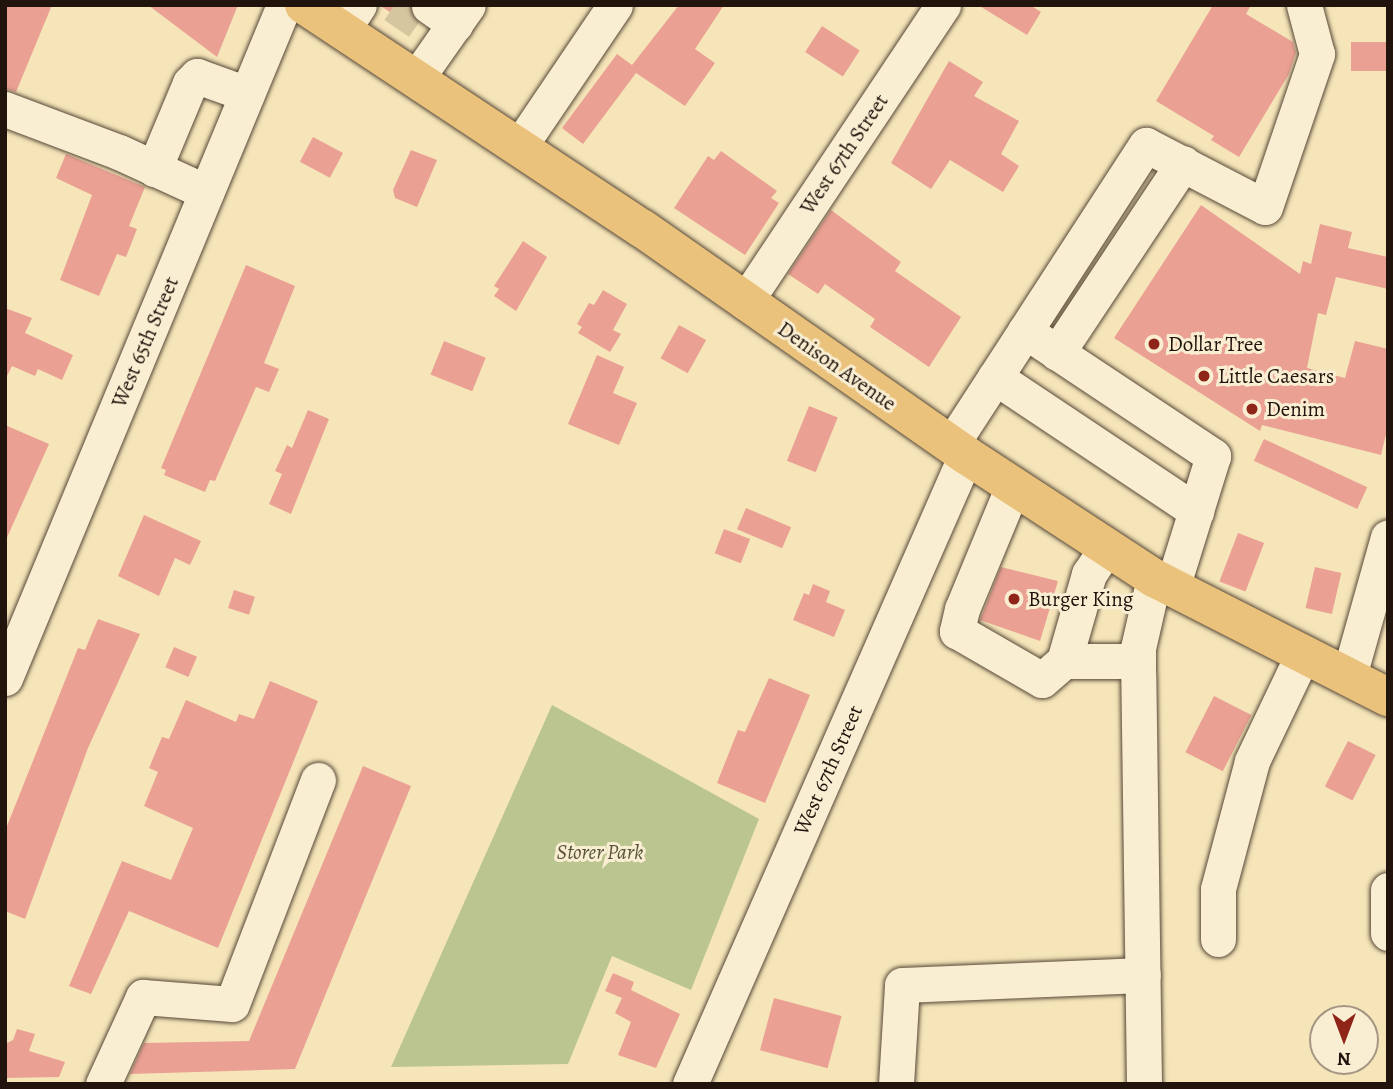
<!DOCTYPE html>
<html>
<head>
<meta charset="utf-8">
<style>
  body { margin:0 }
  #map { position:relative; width:1393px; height:1089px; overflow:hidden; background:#f6e5b9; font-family:Alegreya,serif }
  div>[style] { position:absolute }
  .green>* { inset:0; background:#bbc590 }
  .building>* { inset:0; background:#eaa194; transform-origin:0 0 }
  .minor-tunnel>* { height:35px; margin-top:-17.5px; transform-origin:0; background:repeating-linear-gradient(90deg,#d6c69f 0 35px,transparent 0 53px) }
  .roads { filter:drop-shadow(0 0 2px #564838) drop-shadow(0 0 2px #564838) }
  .minor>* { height:35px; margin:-17.5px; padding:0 17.5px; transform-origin:17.5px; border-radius:17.5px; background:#f9eed2 }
  .major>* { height:38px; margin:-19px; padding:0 19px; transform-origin:19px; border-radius:19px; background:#ebc27c }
  .dots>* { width:19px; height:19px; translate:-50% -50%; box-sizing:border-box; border:4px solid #f9eed2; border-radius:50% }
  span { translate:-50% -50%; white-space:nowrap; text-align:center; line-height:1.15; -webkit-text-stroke:6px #f9eed2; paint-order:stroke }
  .street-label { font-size:21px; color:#21140d }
  .poi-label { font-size:21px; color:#21140d }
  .left { translate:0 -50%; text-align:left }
  .park-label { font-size:21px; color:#57523b; font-style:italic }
  .frame { position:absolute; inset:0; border:7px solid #21140d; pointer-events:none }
  .north { position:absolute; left:1309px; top:1005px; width:70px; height:70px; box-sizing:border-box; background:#f9eed2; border:2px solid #a39783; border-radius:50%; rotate:180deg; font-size:19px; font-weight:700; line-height:28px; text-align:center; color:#21140d }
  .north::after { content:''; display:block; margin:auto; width:24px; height:32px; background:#8f2418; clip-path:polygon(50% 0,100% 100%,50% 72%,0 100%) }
</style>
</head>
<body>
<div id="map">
  <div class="green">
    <div style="clip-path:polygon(552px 705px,759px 819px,691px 990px,612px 956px,568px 1064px,391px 1067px)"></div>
  </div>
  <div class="building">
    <div style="clip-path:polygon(5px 5px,52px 5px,16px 92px,5px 89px)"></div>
    <div style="clip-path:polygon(148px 5px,238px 5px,217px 57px)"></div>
    <div style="clip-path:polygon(379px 5px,409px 5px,418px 23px,415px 28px)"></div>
    <div style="clip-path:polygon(679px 5px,724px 5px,695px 49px,715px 63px,685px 106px,636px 73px,583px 144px,562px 128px,617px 54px,632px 65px)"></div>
    <div style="clip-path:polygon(978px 5px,1030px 5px,1041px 12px,1027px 35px)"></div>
    <div style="clip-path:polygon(1213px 5px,1251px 5px,1246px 14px,1293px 42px,1296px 53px,1289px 74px,1239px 157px,1211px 140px,1214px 136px,1156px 101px)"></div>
    <div style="left:822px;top:26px;width:45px;height:31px;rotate:33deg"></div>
    <div style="left:1351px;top:42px;width:37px;height:29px"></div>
    <div style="clip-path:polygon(949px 61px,983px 82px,974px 96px,1019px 121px,1001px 154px,1019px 166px,1003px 192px,950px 160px,931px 189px,891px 163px)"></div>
    <div style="left:313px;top:137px;width:34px;height:28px;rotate:28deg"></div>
    <div style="clip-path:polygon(411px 150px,437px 160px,417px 207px,395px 198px,393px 190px)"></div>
    <div style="clip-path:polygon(721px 151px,777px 191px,771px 198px,779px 203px,745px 255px,674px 208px,708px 156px,714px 160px)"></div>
    <div style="clip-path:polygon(66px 154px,145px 187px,129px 226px,137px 229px,126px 257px,117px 254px,99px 296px,60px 280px,92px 195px,56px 178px)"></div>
    <div style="clip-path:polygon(1201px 205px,1300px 274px,1303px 261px,1311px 264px,1320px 224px,1352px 232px,1348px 248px,1388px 257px,1388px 289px,1336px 277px,1326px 315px,1318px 313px,1307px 368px,1345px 378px,1355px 341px,1388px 349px,1388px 426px,1381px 455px,1262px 425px,1260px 431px,1114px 338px)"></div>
    <div style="clip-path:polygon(831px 210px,901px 262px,895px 271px,961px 317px,929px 367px,870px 327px,875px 319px,825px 284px,818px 294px,788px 274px)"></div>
    <div style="clip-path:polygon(523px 241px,547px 257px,516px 311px,494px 296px,499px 289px,494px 286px)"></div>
    <div style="clip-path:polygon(246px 265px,295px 286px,264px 363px,279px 369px,269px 392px,256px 387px,215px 481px,210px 480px,205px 492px,164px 475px,166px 470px,161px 468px)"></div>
    <div style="clip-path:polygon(603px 290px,627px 304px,613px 330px,621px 334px,610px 352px,578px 333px,582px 327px,577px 324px,589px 303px,594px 305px)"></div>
    <div style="clip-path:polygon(5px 308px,32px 318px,25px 333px,73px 355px,62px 380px,38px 369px,35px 376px,12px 366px,5px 380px)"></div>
    <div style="left:679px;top:325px;width:31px;height:38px;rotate:29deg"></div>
    <div style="left:444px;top:341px;width:45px;height:36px;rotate:22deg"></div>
    <div style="clip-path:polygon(597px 355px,624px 367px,613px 393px,637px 403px,619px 445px,568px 424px)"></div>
    <div style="left:809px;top:406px;width:31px;height:59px;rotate:22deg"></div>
    <div style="clip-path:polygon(308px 410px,329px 419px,291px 514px,269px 504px,282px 474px,275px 471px,287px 445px,292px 448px)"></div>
    <div style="clip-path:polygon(5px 425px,49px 444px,5px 542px)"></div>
    <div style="left:1264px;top:439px;width:114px;height:24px;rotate:25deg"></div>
    <div style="left:746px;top:508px;width:49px;height:23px;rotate:23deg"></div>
    <div style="clip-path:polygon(144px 515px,201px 541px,190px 565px,175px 558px,159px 596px,118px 576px)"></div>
    <div style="left:724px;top:529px;width:28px;height:26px;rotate:21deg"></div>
    <div style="left:1238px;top:533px;width:28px;height:52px;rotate:21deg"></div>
    <div style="clip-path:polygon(1001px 567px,1058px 581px,1040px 641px,980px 620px)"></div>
    <div style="left:1315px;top:567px;width:27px;height:42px;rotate:13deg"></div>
    <div style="clip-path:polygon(813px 584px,830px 591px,826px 602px,845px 610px,834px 637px,793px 620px,804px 593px,809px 595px)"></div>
    <div style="left:234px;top:590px;width:22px;height:19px;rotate:18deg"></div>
    <div style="clip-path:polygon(98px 619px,140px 634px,88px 748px,25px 919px,5px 911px,5px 831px,78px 648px,85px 650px)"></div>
    <div style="left:174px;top:647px;width:25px;height:22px;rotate:23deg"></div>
    <div style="clip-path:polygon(769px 678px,810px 695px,765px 803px,717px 783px,738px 730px,745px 732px)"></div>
    <div style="clip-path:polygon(270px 681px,318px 701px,218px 948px,129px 911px,91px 994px,69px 986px,122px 861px,171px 880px,193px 828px,144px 806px,158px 772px,149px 768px,162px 737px,169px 739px,186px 700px,236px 722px,239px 714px,254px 719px)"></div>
    <div style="left:1214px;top:696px;width:42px;height:63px;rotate:27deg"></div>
    <div style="left:1348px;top:741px;width:31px;height:51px;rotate:27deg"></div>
    <div style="clip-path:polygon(363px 766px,411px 786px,295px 1069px,130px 1074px,144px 1043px,249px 1041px)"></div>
    <div style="clip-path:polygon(613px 973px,634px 982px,631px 990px,680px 1014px,656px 1068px,618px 1055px,631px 1022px,615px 1013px,622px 998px,605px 991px)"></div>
    <div style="left:774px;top:998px;width:70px;height:54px;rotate:15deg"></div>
    <div style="clip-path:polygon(17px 1029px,35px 1034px,29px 1051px,65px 1062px,59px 1077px,5px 1078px,5px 1044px,13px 1040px)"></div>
  </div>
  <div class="minor-tunnel">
    <div style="left:394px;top:5px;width:30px;rotate:34deg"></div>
  </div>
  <div class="roads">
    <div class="minor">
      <div style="left:429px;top:6px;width:32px;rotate:35deg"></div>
      <div style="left:342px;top:31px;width:31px;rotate:-57deg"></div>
      <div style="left:416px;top:79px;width:90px;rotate:-54.9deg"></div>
      <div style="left:5px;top:109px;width:122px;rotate:20.7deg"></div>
      <div style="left:119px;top:152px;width:96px;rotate:24.7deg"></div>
      <div style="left:519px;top:147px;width:171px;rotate:-55.9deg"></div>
      <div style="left:154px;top:169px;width:93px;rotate:-67.3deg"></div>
      <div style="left:190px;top:83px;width:10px;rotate:-45deg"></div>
      <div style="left:197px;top:76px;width:53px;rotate:19.8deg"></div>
      <div style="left:745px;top:302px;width:357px;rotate:-56.3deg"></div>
      <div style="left:1025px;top:331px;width:222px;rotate:-57deg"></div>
      <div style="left:1146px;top:145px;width:134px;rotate:27.5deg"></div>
      <div style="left:1265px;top:207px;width:162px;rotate:-71.2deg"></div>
      <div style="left:1317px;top:54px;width:51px;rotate:-104.9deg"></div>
      <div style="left:1057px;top:353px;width:228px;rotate:-56.4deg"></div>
      <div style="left:995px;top:377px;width:242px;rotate:33.7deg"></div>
      <div style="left:951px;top:445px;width:136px;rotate:-57deg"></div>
      <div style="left:1025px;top:331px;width:226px;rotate:33.6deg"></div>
      <div style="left:1213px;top:456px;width:138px;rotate:107.3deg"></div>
      <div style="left:1013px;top:486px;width:133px;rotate:112.5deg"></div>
      <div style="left:962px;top:609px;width:23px;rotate:103deg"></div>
      <div style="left:957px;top:631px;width:98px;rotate:30deg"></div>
      <div style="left:1042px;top:680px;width:29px;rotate:-41deg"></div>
      <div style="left:1064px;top:661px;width:91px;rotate:-74deg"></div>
      <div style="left:1089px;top:574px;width:32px;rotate:-56deg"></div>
      <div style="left:1064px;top:661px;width:74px"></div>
      <div style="left:1349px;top:676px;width:144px;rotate:-74.3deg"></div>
      <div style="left:5px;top:678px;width:729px;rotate:-67.48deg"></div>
      <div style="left:1388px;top:890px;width:43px;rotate:90deg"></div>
      <div style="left:1218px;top:939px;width:50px;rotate:-90deg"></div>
      <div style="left:1218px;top:889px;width:132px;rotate:-75.1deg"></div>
      <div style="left:1252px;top:761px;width:119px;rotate:-64.5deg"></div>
      <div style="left:103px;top:1084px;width:96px;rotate:-65.3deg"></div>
      <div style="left:143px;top:997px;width:89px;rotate:4.5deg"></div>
      <div style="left:232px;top:1004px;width:240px;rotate:-69deg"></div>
      <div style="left:690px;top:1084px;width:687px;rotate:-66.31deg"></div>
      <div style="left:896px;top:1084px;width:99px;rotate:-86.5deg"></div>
      <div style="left:902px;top:985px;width:241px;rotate:-2.4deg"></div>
      <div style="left:1144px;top:1084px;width:410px;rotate:-90.8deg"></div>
      <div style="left:1138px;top:674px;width:26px;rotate:-90deg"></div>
      <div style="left:1138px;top:648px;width:72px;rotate:-77.1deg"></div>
    </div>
    <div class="major">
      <div style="left:304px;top:5px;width:406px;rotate:33.5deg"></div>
      <div style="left:643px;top:229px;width:394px;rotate:35deg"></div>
      <div style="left:966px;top:455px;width:225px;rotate:33.2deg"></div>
      <div style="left:1154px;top:578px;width:263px;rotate:27deg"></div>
    </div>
  </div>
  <div class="dots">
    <div style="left:1154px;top:344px;background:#8f2418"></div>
    <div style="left:1204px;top:376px;background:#8f2418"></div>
    <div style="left:1252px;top:409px;background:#8f2418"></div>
    <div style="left:1014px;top:599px;background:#8f2418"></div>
  </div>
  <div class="street-label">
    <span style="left:844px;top:154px;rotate:-56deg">West 67th Street</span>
    <span style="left:145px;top:342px;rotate:-67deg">West 65th Street</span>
    <span style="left:837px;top:366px;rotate:35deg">Denison Avenue</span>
    <span style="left:828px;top:770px;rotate:-66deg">West 67th Street</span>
  </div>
  <div class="poi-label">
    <span class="left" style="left:1168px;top:344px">Dollar Tree</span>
    <span class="left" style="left:1218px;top:376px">Little Caesars</span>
    <span class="left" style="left:1266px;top:409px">Denim</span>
    <span class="left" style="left:1028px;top:599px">Burger King</span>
  </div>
  <div class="park-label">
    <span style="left:600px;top:852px">Storer Park</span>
  </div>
  <div class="frame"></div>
  <div class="north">N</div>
</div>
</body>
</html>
